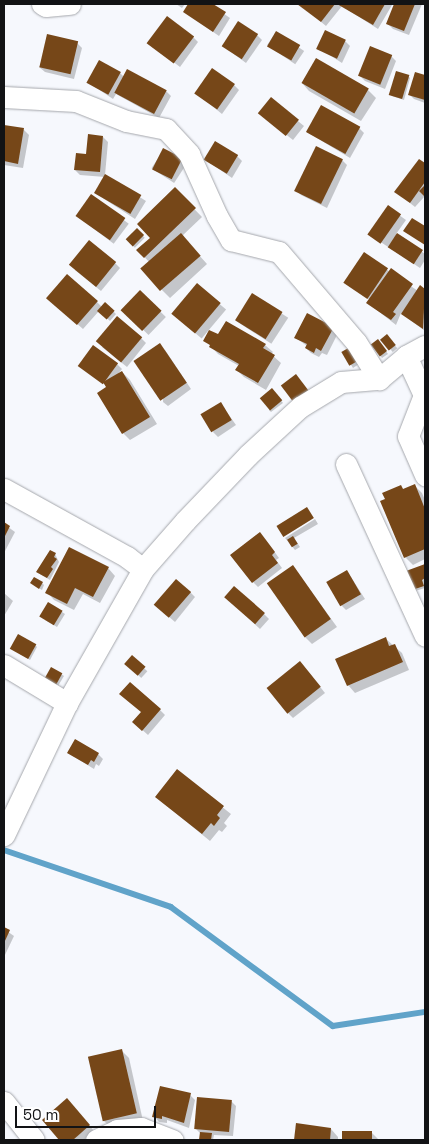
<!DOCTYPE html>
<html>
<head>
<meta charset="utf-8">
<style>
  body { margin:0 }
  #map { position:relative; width:429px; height:1144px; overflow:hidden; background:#f6f8fd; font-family:"Space Grotesk",sans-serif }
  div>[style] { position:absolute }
  .shadow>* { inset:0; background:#0003; transform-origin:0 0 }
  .stream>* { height:5.5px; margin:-2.75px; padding:0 2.75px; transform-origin:2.75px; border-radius:2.75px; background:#60a3c9 }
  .building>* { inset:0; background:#764718; transform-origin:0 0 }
  .roads { filter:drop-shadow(0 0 1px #a5a7ac) drop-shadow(0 0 1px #a5a7ac) }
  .minor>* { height:21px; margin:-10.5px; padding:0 10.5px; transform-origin:10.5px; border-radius:10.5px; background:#fff }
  span { translate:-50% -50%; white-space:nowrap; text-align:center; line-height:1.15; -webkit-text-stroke:5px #fff; paint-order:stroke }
  .frame { position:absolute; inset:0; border:5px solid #121315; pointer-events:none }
  .scale { position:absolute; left:15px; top:1106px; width:141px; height:22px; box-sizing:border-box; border:2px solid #121315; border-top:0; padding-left:6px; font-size:15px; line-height:18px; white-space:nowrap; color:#121315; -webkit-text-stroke:4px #fff; paint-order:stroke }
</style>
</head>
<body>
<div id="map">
  <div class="shadow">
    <div style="clip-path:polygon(176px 4px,185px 4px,182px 8px)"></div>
    <div style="clip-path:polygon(190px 4px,210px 4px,230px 18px,219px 36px,184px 12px)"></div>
    <div style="clip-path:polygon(299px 4px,391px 4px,392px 5px,378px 29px,342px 6px,326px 26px)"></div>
    <div style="clip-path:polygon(395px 4px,422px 4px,409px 35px,393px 29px,387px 23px)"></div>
    <div style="left:276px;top:32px;width:34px;height:16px;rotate:34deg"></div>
    <div style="clip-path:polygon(257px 35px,262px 40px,246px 63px,223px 46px)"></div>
    <div style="clip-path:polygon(193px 37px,198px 42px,180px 67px,155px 48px)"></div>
    <div style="clip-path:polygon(345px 41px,350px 46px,342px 63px,317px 47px)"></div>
    <div style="clip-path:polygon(77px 43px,82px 48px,74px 79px,45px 72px,39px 67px)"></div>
    <div style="clip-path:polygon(391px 56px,396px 61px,385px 89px,365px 81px,360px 76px)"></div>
    <div style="clip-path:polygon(316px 59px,368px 90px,376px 98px,361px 121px,309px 91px,302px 83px)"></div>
    <div style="clip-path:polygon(120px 73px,124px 77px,166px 91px,171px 96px,159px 118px,116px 94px,113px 99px,89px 83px)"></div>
    <div style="clip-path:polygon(416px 73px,425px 76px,425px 103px,414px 99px,409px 94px)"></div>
    <div style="clip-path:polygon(408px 76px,410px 78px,404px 100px,392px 96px,390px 94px)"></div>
    <div style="clip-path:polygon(234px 85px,239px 90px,222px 114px,196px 93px)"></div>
    <div style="clip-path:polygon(271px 99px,304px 126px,293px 140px,265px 118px)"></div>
    <div style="clip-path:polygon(4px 126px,24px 130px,29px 135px,23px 168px,4px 165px)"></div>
    <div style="clip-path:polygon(359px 128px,364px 133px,350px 158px,307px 132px)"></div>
    <div style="clip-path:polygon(103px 137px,108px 142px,105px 175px,146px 201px,135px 219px,95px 193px,105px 177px,80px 175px,75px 170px)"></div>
    <div style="left:164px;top:149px;width:27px;height:23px;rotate:33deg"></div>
    <div style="clip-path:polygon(237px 156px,242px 161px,232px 178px,206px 160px)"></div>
    <div style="clip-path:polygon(342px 160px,347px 165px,327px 208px,301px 195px,296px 190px)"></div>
    <div style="clip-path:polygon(419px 160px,425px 165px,425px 196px,415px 207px,396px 192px)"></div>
    <div style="clip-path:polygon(175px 189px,202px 217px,182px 236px,207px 264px,170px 298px,142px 270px,150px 263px,138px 250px,151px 238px)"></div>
    <div style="left:92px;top:196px;width:46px;height:25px;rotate:37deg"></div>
    <div style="clip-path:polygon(388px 207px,406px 220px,396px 234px,425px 254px,425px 260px,420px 268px,370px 235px)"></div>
    <div style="left:137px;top:230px;width:11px;height:14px;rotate:45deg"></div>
    <div style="clip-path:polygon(364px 254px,418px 291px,420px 287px,425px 290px,425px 331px,401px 313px,396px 325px,373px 307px,370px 300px,345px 282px)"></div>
    <div style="clip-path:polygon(115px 263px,120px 268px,101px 291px,75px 270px)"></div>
    <div style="left:197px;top:285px;width:38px;height:38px;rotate:40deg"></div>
    <div style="left:140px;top:292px;width:36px;height:25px;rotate:44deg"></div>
    <div style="left:253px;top:295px;width:42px;height:31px;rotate:33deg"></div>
    <div style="clip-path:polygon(97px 302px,102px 307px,105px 303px,116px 314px,110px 321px,99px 311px,83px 329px,53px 303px)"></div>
    <div style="clip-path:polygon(307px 315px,338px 333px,327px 355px,322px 353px,319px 357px,311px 353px,306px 348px,307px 346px,296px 338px)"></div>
    <div style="clip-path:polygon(218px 336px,265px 345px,273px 352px,271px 354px,281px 363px,266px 390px,244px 377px,237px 370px,239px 366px,218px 354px,205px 340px)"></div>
    <div style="left:387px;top:336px;width:16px;height:6px;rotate:50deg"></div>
    <div style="clip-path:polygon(141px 338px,146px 343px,127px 367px,102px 347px)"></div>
    <div style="clip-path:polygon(380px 343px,388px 354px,382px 358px,372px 344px)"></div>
    <div style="clip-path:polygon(165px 350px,191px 389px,168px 406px,163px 402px)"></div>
    <div style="clip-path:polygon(343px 352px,359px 364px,353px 368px)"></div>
    <div style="clip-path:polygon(117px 364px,122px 369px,117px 375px,122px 372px,130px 380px,157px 424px,130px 440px,123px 433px,108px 387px,80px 366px)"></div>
    <div style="clip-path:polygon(274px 392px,283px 403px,271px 412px,269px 410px)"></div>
    <div style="clip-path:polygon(221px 404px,236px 425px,218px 437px,213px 432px)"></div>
    <div style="clip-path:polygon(415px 486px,422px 493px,425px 500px,425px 559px,413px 565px,405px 557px,386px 500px,401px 487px,404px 490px)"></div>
    <div style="clip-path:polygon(315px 519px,318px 524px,294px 538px,300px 547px,295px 550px,285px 538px)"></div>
    <div style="clip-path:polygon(4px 524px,15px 532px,4px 553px)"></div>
    <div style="clip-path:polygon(265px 539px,279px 558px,276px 560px,282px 568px,258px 587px,253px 582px)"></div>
    <div style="clip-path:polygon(55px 554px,59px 562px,50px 580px,40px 574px)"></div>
    <div style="clip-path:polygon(293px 566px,337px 627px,312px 644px,305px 637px)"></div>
    <div style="clip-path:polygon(425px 566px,425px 588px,415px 591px,407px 572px)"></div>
    <div style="clip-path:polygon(108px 568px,115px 576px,100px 603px,83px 594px,74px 610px,54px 600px,47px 592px)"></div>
    <div style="clip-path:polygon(347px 571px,365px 599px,346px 610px,341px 605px)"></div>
    <div style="clip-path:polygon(42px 583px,44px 585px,42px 590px,34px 585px)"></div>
    <div style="clip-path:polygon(190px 592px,195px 597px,175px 622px,161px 610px)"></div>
    <div style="clip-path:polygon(4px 593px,13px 601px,4px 616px)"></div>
    <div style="clip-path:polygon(231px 602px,264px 614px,269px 619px,260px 629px)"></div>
    <div style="clip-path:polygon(62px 612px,65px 614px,57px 627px,45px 620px)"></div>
    <div style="clip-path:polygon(386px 639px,402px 653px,409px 670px,355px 693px,348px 685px)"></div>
    <div style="clip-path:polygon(35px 645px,37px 647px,30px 660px,11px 648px)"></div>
    <div style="left:132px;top:657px;width:21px;height:9px;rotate:43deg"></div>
    <div style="clip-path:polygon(305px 668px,325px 693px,293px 718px,288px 713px)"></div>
    <div style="clip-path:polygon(61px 674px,64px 676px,58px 686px,49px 681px)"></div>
    <div style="clip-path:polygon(160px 710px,165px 715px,148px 735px,139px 727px,142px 713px)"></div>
    <div style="clip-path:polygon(68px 753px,98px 754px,103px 759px,99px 766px,96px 764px,94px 769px)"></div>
    <div style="clip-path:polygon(177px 771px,231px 814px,224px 823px,227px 826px,222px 832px,219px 830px,210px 841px,156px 797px)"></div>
    <div style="clip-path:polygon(4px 929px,14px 936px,4px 957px)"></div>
    <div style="clip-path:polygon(121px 1050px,129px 1058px,143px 1121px,111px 1128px,104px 1121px,89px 1058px)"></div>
    <div style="clip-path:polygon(190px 1095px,195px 1100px,189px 1128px,167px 1120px,167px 1123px,159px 1122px,154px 1116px)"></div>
    <div style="clip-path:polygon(231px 1101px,236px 1106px,233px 1136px,214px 1135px,213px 1140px,200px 1140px,201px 1134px,195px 1128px)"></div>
    <div style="clip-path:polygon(72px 1105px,94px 1131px,84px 1140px,61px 1140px,43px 1120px)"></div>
    <div style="clip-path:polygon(297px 1125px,331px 1129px,338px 1137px,338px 1140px,295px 1140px)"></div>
    <div style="clip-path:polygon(343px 1132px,371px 1132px,379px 1140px,343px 1140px)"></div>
  </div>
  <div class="stream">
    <div style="left:4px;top:850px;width:176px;rotate:18.8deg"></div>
    <div style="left:171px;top:907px;width:201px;rotate:36.3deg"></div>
    <div style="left:333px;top:1026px;width:93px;rotate:-8.7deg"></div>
  </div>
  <div class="building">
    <div style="clip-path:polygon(188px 4px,213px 4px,226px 12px,213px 32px,183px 12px)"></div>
    <div style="clip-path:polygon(297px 4px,335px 4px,321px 22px)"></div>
    <div style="clip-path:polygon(337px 4px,385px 4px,373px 25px)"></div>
    <div style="clip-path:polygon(394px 4px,415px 4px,404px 31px,386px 24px)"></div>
    <div style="left:167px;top:16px;width:34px;height:34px;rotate:37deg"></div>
    <div style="left:238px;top:21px;width:24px;height:30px;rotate:33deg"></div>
    <div style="left:325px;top:30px;width:23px;height:21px;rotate:25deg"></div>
    <div style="left:276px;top:31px;width:28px;height:18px;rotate:30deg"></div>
    <div style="left:47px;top:34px;width:32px;height:34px;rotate:13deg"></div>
    <div style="left:370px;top:46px;width:24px;height:32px;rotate:22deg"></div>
    <div style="left:316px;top:58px;width:61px;height:29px;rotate:30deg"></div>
    <div style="left:99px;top:60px;width:25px;height:26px;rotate:29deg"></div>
    <div style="left:212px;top:68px;width:28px;height:31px;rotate:35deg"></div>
    <div style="left:127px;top:69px;width:45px;height:27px;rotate:28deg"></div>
    <div style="left:396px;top:71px;width:14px;height:25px;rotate:17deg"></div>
    <div style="clip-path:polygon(415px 72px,425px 75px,425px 100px,408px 95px)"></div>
    <div style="left:271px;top:97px;width:36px;height:21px;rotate:39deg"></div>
    <div style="left:321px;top:105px;width:45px;height:31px;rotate:29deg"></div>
    <div style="clip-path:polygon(4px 125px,24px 128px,18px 164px,4px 161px)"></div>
    <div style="clip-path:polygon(88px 134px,103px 136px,100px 172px,74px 170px,76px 153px,86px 154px)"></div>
    <div style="left:215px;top:141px;width:27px;height:22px;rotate:31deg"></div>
    <div style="left:316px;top:146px;width:30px;height:50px;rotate:26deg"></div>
    <div style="left:163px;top:148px;width:22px;height:24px;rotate:27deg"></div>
    <div style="clip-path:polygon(419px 159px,425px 163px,425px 182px,410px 203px,394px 192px)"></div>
    <div style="left:105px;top:174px;width:42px;height:22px;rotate:30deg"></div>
    <div style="clip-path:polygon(425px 185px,425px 197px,419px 191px)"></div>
    <div style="clip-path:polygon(175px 187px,196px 208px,144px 258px,136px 250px,150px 238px,137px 224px)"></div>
    <div style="left:91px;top:194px;width:42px;height:27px;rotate:35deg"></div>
    <div style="left:388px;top:205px;width:16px;height:36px;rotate:35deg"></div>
    <div style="clip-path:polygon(412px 218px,425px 226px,425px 245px,403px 231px)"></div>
    <div style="left:137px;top:228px;width:10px;height:16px;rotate:45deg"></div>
    <div style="left:181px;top:233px;width:30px;height:54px;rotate:49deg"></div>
    <div style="left:397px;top:233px;width:31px;height:17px;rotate:33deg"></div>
    <div style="left:89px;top:240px;width:35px;height:32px;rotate:39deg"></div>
    <div style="left:364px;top:252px;width:29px;height:37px;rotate:34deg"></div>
    <div style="clip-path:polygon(391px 268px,413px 284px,393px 312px,396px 314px,391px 320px,366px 303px)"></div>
    <div style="left:67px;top:274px;width:41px;height:32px;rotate:41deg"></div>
    <div style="left:197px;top:283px;width:31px;height:40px;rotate:40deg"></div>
    <div style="clip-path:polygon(420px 285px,425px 289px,423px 329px,401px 314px)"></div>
    <div style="left:140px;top:290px;width:30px;height:28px;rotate:44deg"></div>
    <div style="left:252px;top:293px;width:36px;height:32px;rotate:32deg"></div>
    <div style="left:105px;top:302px;width:13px;height:12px;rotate:42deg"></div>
    <div style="clip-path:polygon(307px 313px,334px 327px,321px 351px,316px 348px,314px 353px,305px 348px,307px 344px,294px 338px)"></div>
    <div style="left:117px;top:316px;width:33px;height:33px;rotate:40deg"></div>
    <div style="clip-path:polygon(226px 321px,266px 344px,263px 348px,275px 355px,258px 383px,235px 370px,239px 364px,209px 347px,210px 345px,203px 341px,209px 330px,218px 334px)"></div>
    <div style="left:387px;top:334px;width:14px;height:9px;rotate:51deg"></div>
    <div style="left:378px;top:339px;width:15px;height:9px;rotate:53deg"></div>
    <div style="left:160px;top:343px;width:48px;height:32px;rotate:56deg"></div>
    <div style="left:93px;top:345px;width:31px;height:26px;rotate:36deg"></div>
    <div style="left:350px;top:347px;width:16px;height:10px;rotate:60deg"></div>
    <div style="clip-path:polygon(122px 371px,150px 417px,122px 434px,97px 393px,106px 387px,103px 382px)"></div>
    <div style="left:296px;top:374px;width:21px;height:19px;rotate:53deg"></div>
    <div style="left:272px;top:388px;width:16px;height:16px;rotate:50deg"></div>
    <div style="left:221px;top:402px;width:21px;height:24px;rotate:59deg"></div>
    <div style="clip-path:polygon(415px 484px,425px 509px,425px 549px,404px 558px,380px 501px,385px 499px,382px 493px,401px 485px,403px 489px)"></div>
    <div style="left:307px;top:507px;width:13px;height:36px;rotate:58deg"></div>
    <div style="clip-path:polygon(4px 522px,10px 526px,4px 538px)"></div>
    <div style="clip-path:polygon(260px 532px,275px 552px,272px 555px,278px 563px,252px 583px,230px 555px)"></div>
    <div style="left:293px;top:536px;width:9px;height:7px;rotate:58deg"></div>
    <div style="clip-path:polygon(69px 547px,109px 567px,93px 597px,75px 588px,67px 604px,45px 593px)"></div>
    <div style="clip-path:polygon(50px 550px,56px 553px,54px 557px,57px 559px,51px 567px,53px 569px,47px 578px,36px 572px)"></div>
    <div style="clip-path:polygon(425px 564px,425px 578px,422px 580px,424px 586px,412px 590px,406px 571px)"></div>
    <div style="left:293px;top:565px;width:66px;height:32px;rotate:55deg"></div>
    <div style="left:347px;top:570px;width:28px;height:24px;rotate:60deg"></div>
    <div style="clip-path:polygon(34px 577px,43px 582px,39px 589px,30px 583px)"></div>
    <div style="left:176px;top:579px;width:20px;height:34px;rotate:41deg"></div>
    <div style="left:234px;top:586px;width:41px;height:15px;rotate:41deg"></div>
    <div style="left:48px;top:602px;width:17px;height:17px;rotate:31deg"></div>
    <div style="left:18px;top:634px;width:21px;height:17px;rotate:29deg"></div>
    <div style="clip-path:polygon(386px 637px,389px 646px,395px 644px,403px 662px,347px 686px,335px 659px)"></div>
    <div style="left:132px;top:655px;width:18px;height:12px;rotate:41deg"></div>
    <div style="left:300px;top:661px;width:33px;height:43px;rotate:51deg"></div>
    <div style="left:51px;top:667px;width:13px;height:13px;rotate:29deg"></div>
    <div style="clip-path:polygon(130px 682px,161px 709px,142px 731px,132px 722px,141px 712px,119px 694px)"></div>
    <div style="clip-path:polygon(75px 739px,99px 753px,94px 762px,91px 760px,88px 765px,67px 753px)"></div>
    <div style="clip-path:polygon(177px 769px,224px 806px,217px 815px,220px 818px,214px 826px,211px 823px,202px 834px,155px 797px)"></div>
    <div style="clip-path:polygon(4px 927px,10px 930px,4px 943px)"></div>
    <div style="left:122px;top:1049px;width:66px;height:35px;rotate:77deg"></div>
    <div style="clip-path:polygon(160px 1086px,191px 1093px,184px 1123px,162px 1116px,162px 1119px,152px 1117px)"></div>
    <div style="left:197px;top:1097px;width:35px;height:32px;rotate:5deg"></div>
    <div style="clip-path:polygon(67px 1098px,90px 1125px,73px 1140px,59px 1140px,42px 1120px)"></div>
    <div style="clip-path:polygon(296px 1123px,331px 1128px,330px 1140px,294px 1140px)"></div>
    <div style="left:342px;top:1131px;width:30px;height:9px"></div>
    <div style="clip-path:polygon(200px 1132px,212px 1133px,211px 1140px,199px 1140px)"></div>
  </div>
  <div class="roads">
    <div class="minor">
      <div style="left:42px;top:4px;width:4px;rotate:27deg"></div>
      <div style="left:46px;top:6px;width:24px;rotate:-5deg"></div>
      <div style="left:4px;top:97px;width:72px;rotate:3.2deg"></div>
      <div style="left:76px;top:101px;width:54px;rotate:21.8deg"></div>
      <div style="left:126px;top:121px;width:41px;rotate:11.3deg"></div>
      <div style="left:166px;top:129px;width:34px;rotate:47deg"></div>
      <div style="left:189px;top:154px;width:68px;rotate:65.7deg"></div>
      <div style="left:217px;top:216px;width:28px;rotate:60deg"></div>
      <div style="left:231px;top:240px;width:49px;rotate:14deg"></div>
      <div style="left:279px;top:252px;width:118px;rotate:49.5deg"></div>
      <div style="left:356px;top:342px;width:44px;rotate:58.1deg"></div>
      <div style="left:406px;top:356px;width:43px;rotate:65.2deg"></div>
      <div style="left:424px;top:395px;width:44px;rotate:111.3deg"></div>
      <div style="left:408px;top:436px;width:43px;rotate:66.4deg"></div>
      <div style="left:346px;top:464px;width:189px;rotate:65.3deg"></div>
      <div style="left:4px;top:489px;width:141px;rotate:28.9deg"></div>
      <div style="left:127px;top:557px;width:20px;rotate:37deg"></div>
      <div style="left:4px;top:665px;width:74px;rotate:31.1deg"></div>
      <div style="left:4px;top:835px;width:146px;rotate:-64.5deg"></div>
      <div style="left:67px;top:703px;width:154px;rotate:-60.4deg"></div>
      <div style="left:143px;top:569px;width:64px;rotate:-48.8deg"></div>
      <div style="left:185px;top:521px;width:91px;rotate:-46.3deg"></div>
      <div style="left:248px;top:455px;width:71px;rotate:-42.7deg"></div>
      <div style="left:300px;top:407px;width:48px;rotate:-31.4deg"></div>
      <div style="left:341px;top:382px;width:38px;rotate:-5deg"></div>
      <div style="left:379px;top:379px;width:35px;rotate:-40deg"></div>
      <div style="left:406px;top:356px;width:21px;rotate:-28deg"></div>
      <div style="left:4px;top:1102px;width:48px;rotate:51.7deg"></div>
      <div style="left:96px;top:1140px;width:23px;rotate:-25deg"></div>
      <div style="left:117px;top:1130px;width:24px;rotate:-5deg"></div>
      <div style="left:141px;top:1128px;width:34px;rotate:21deg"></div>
    </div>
  </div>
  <div class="frame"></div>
  <div class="scale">50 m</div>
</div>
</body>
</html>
